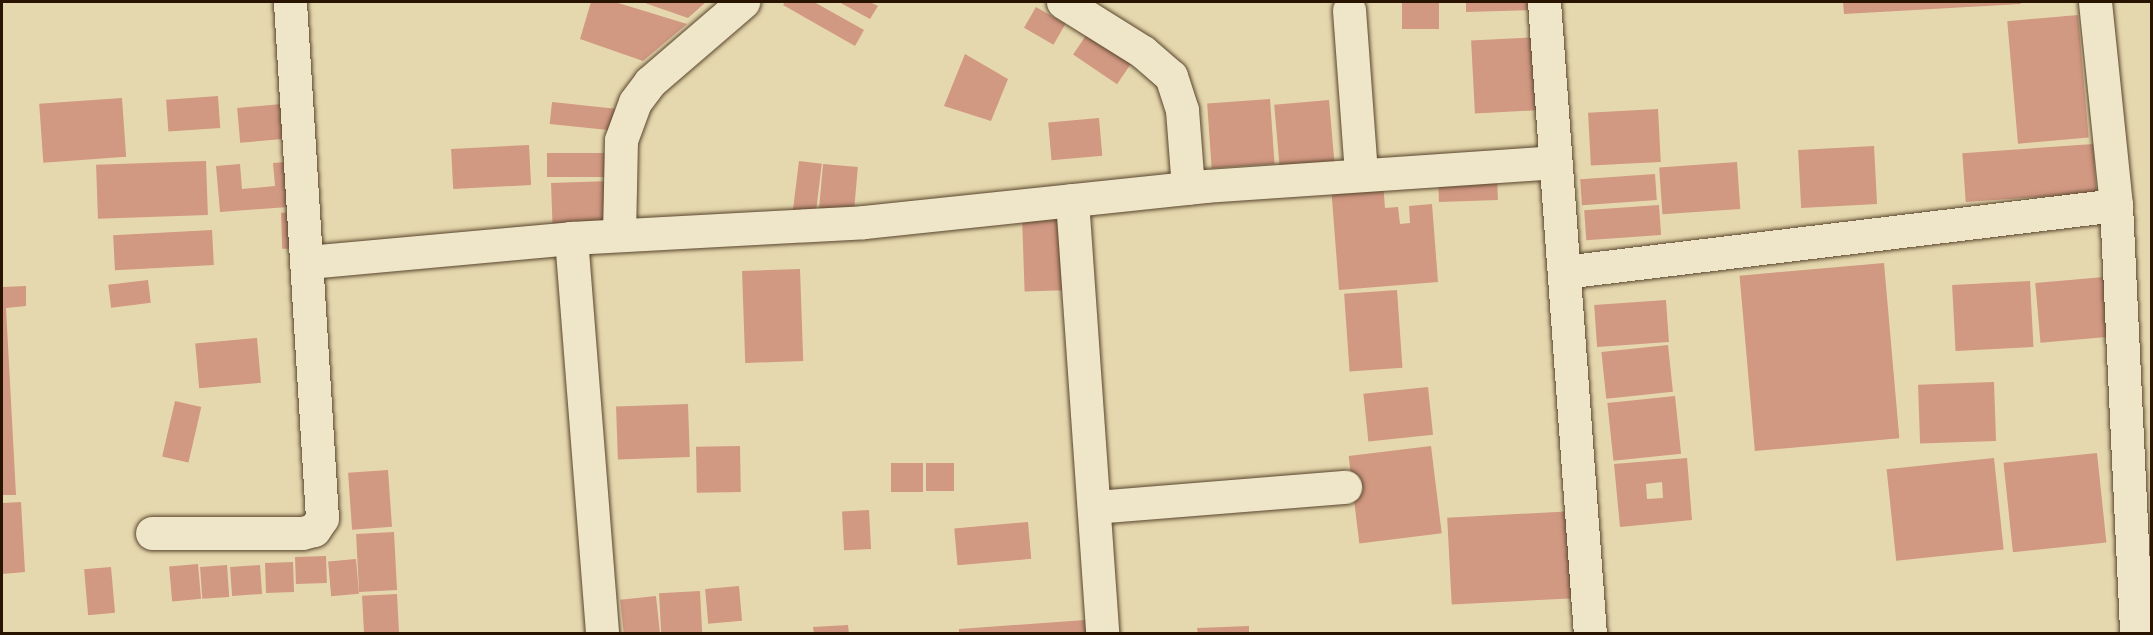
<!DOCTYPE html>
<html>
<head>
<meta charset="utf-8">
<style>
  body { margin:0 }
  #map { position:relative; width:2153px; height:635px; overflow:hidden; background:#e6d8ae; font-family:"Gentium Book Plus",serif }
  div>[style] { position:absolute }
  .building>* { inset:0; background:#d19882; transform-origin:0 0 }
  .roads { filter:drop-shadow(0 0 2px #58452c) drop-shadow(0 0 2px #58452c) }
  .street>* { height:33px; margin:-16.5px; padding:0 16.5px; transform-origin:16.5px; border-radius:16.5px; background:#efe6ca }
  span { translate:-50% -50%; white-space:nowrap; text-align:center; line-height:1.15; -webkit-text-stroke:4.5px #efe6ca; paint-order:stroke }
  .frame { position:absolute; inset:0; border:3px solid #291401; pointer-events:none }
</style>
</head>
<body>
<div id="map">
  <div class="building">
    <div style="clip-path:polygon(591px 2px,615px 2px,687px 24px,643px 61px,580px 39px)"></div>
    <div style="clip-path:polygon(642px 2px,706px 2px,688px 18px)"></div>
    <div style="clip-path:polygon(785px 2px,814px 2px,864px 30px,855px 46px,783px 5px)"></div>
    <div style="clip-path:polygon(839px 2px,870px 2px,878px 6px,870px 19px)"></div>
    <div style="left:1402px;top:2px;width:37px;height:27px"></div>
    <div style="clip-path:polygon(1466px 2px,1534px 2px,1535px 10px,1466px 12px)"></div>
    <div style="clip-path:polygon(1843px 2px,2020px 2px,2021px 4px,1844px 14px)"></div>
    <div style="left:1036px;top:7px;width:34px;height:24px;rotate:30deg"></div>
    <div style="left:2078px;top:15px;width:123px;height:71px;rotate:85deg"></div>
    <div style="left:1091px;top:28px;width:53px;height:32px;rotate:34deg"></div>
    <div style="left:1539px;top:37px;width:73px;height:68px;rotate:87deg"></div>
    <div style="clip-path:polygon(965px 54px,1008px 79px,991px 121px,944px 106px)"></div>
    <div style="left:218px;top:96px;width:32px;height:52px;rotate:86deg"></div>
    <div style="left:122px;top:98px;width:59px;height:83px;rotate:86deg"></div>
    <div style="left:1270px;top:99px;width:65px;height:63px;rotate:86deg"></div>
    <div style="left:1329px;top:100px;width:63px;height:55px;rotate:85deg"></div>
    <div style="left:552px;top:102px;width:66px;height:22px;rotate:6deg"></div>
    <div style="left:282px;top:104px;width:35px;height:45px;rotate:85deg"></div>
    <div style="left:1658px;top:109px;width:53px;height:70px;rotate:87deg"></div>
    <div style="left:1099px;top:118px;width:38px;height:51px;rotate:85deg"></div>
    <div style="left:2093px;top:144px;width:49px;height:131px;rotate:86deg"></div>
    <div style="left:529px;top:145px;width:40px;height:78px;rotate:87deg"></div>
    <div style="left:1874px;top:146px;width:58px;height:76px;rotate:87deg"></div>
    <div style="left:547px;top:153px;width:66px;height:24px"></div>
    <div style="left:206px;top:161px;width:54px;height:110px;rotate:88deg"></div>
    <div style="clip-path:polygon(299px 161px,302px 206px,220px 212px,216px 166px,240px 164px,242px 189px,275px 186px,273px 163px)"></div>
    <div style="left:799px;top:161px;width:23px;height:54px;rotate:7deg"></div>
    <div style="left:1737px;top:162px;width:47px;height:78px;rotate:86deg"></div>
    <div style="left:823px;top:164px;width:35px;height:51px;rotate:5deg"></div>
    <div style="left:1497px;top:174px;width:26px;height:59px;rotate:88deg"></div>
    <div style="left:1655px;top:174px;width:26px;height:75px;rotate:86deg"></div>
    <div style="left:611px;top:181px;width:46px;height:60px;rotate:88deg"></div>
    <div style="clip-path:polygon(1383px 182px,1385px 208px,1398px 207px,1400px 224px,1410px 223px,1409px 206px,1432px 204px,1438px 282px,1339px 290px,1331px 186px)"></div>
    <div style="left:1659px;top:205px;width:30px;height:75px;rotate:86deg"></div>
    <div style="left:303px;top:212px;width:36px;height:22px;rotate:88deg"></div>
    <div style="left:1068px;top:216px;width:74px;height:46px;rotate:88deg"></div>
    <div style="left:212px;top:230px;width:35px;height:99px;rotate:87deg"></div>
    <div style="left:1884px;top:263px;width:176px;height:145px;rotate:85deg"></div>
    <div style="left:800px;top:269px;width:92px;height:58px;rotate:88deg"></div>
    <div style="left:2104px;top:277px;width:60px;height:69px;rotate:85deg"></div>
    <div style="left:148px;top:280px;width:23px;height:40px;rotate:83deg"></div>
    <div style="left:2030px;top:281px;width:66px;height:78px;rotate:87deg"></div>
    <div style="clip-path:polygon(26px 286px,26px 306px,6px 308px,16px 495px,2px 495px,2px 287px)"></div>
    <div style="left:1397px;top:290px;width:78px;height:53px;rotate:86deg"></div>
    <div style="left:1666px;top:300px;width:42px;height:72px;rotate:86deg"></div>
    <div style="left:257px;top:338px;width:45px;height:62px;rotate:85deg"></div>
    <div style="left:1668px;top:345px;width:47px;height:67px;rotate:84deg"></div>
    <div style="left:1994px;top:382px;width:59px;height:76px;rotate:88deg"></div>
    <div style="left:1428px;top:387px;width:48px;height:65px;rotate:84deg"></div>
    <div style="left:1675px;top:396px;width:58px;height:68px;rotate:84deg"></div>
    <div style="left:175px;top:401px;width:27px;height:57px;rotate:13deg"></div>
    <div style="left:688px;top:404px;width:53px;height:72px;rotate:88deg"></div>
    <div style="left:740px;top:446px;width:46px;height:44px;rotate:89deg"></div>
    <div style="left:1431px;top:446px;width:88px;height:83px;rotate:83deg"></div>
    <div style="left:2097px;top:453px;width:90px;height:94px;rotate:84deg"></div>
    <div style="clip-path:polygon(evenodd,1687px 458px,1692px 520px,1620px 527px,1614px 464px,1687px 458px,1662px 482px,1663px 498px,1647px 499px,1646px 484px,1662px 482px)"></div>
    <div style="left:1994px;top:458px;width:92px;height:108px;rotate:84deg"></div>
    <div style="left:891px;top:463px;width:32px;height:29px"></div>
    <div style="left:926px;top:463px;width:28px;height:28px"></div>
    <div style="left:388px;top:470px;width:57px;height:40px;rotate:86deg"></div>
    <div style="clip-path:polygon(21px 502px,25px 572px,2px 574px,2px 503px)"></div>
    <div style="left:869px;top:510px;width:39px;height:27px;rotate:87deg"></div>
    <div style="left:1575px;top:511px;width:87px;height:128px;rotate:87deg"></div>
    <div style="left:1028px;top:522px;width:37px;height:74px;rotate:85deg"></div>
    <div style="left:394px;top:532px;width:58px;height:38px;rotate:87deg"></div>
    <div style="left:326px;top:556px;width:27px;height:31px;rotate:88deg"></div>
    <div style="left:356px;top:559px;width:35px;height:28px;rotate:85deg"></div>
    <div style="left:293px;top:562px;width:30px;height:28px;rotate:88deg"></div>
    <div style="left:198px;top:564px;width:35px;height:29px;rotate:85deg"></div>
    <div style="left:227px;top:565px;width:32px;height:27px;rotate:86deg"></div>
    <div style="left:260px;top:565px;width:29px;height:30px;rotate:86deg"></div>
    <div style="left:111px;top:567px;width:46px;height:27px;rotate:85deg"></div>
    <div style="left:739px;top:586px;width:35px;height:34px;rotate:85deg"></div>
    <div style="left:700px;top:591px;width:43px;height:41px;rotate:87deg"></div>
    <div style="left:397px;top:594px;width:40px;height:35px;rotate:87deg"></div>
    <div style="left:656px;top:596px;width:38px;height:36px;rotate:84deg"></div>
    <div style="clip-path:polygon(1085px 620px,1086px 634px,959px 634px,959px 629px)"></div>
    <div style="clip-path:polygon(848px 625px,849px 634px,814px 634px,813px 627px)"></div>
    <div style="clip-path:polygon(1249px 626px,1249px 634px,1198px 634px,1197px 628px)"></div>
  </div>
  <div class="roads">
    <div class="street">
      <div style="left:1063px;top:2px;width:94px;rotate:32deg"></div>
      <div style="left:1143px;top:52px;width:37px;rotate:41deg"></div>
      <div style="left:1171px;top:76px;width:36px;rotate:72deg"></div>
      <div style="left:1182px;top:110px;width:78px;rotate:85.6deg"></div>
      <div style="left:1544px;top:2px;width:634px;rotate:85.84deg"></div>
      <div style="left:2095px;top:2px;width:204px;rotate:84.1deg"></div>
      <div style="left:2116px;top:205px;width:429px;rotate:87.3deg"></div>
      <div style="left:1349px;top:10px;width:164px;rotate:85.8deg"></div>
      <div style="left:1072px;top:200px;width:435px;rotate:86deg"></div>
      <div style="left:619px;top:235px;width:95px;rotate:-88.8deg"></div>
      <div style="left:621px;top:140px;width:40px;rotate:-69.8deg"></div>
      <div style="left:635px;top:102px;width:25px;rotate:-53deg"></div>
      <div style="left:650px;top:82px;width:123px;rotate:-40.7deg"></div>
      <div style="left:571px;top:238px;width:397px;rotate:85.5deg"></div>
      <div style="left:308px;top:262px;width:264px;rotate:-5.2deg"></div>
      <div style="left:571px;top:238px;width:293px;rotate:-3.1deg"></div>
      <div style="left:864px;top:222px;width:343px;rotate:-6deg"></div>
      <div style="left:1205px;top:186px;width:351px;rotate:-3.9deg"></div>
      <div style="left:1564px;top:272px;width:556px;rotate:-6.92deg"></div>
      <div style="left:1094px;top:507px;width:252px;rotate:-4.6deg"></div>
      <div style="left:152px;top:533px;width:150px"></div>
      <div style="left:302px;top:533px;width:12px;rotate:-14deg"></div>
      <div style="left:314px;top:530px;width:14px;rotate:-56deg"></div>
      <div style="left:322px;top:518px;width:517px;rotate:-93.55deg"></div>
    </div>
  </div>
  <div class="frame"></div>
</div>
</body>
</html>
